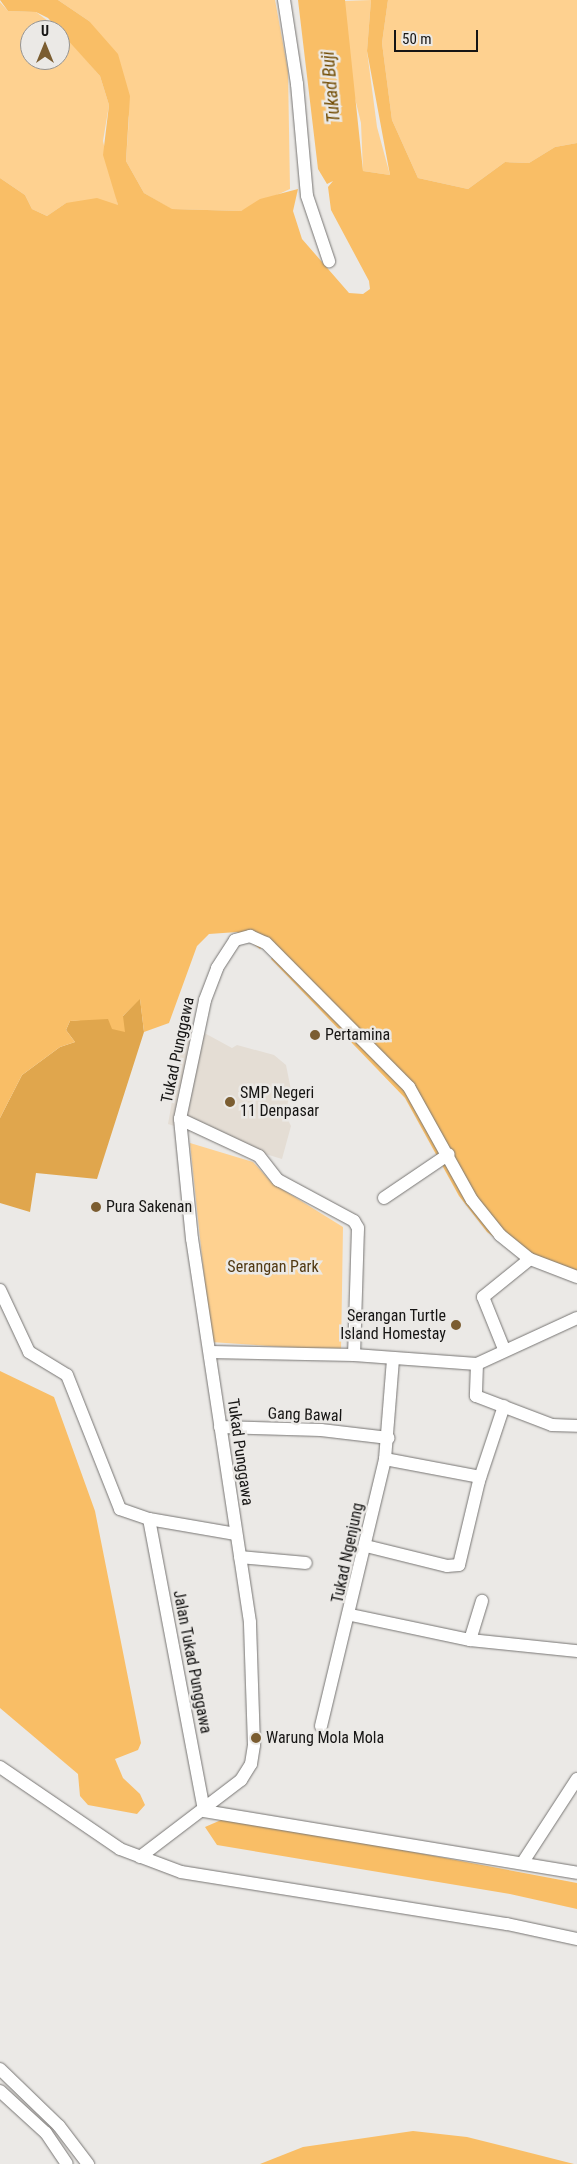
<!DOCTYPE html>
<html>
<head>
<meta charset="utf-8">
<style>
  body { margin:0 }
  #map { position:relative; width:577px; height:2164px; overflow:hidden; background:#ebe9e6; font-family:"Roboto Condensed",sans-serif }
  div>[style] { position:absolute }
  .built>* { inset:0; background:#e4ddd4 }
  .green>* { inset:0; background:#fed190 }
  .forest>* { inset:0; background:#e0a64d }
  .water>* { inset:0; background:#f9be66 }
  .roads { filter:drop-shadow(0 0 1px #777573) drop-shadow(0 0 1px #777573) }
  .minor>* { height:12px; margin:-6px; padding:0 6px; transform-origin:6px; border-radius:6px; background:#fff }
  .dots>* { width:14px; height:14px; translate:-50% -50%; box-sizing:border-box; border:2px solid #ebe9e6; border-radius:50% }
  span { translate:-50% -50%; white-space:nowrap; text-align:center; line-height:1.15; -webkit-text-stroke:5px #ebe9e6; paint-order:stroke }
  .poi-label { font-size:16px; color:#161514 }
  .left { translate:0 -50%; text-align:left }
  .right { translate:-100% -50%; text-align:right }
  .street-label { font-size:16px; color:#161514 }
  .park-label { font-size:16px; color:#513913 }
  .water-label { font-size:18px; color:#704a00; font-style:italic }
  .north { position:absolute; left:20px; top:20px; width:50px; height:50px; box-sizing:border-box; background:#ebe9e6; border:1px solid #969492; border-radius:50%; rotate:0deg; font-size:14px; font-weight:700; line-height:20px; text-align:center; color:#161514 }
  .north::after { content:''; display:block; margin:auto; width:18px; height:22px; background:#7b5d31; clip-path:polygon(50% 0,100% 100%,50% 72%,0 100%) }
  .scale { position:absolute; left:394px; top:30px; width:84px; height:22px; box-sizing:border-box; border:2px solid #161514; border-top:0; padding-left:6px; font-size:15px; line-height:18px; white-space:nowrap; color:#161514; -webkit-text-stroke:4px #ebe9e6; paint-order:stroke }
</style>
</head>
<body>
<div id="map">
  <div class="built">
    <div style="clip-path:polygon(186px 1023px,232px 1048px,237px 1045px,274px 1055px,286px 1065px,291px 1090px,285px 1114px,291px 1126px,282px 1159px,168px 1124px)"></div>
  </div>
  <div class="green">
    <div style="clip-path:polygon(58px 0,275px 0,288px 71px,290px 189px,241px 211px,171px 209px,144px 193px,126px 161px,129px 117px,89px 21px)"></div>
    <div style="clip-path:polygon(371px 0,367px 51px,377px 127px,390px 175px,363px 171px,361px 123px,351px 82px,344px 1px)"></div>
    <div style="clip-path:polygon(388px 0,577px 0,577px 143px,555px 147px,529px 163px,505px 162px,468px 189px,418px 178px,392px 120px,382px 43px)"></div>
    <div style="clip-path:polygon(0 2px,8px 11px,36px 12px,60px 30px,30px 30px,30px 60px,60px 60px,60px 30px,100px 76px,109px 105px,103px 141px,118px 205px,66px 203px,47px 216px,32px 209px,25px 195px,0 178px)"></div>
    <div style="clip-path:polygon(190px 1143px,253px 1162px,272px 1183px,343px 1227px,341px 1351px,211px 1342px)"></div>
  </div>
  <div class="forest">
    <div style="clip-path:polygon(140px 998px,144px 1032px,97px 1179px,36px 1173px,30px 1212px,0 1203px,0 1118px,22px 1075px,60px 1047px,75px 1042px,66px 1030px,70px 1021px,123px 1016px)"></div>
  </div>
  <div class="water">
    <div style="clip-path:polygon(0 0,58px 0,89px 21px,118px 54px,130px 96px,126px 161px,144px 193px,172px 209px,241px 211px,260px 199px,298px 189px,293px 211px,302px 239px,349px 293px,363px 294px,370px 289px,369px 281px,331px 210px,328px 187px,333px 181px,327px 184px,318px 169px,298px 0,345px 0,363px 171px,390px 175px,367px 51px,371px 0,388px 0,382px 43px,392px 120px,418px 178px,468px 189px,505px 162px,529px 163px,555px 147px,577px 143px,577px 1274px,522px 1258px,487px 1232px,459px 1196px,405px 1098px,271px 959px,274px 955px,265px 945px,260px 949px,237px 932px,209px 934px,197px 946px,169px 1023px,144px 1032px,140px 999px,123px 1016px,125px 1032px,112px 1029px,108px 1019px,70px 1021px,66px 1030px,75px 1042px,60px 1047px,22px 1075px,0 1118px,0 178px,25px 195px,32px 209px,47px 216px,66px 203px,97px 198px,118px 205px,103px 155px,109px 105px,100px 76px,48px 18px,36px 12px,8px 11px)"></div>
    <div style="clip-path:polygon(0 1371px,54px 1397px,95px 1511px,141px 1743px,138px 1750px,115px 1759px,123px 1778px,140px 1794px,145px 1805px,137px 1814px,88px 1805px,80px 1796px,78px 1774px,0 1708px)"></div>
    <div style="clip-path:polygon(228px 1817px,577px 1883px,577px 1909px,510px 1894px,217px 1845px,205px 1827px)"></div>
    <div style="clip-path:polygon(413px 2131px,467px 2137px,574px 2164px,260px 2164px,303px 2147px)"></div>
  </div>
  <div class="roads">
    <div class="minor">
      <div style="left:284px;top:0;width:85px;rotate:81.2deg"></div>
      <div style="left:297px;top:84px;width:112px;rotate:84.9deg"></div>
      <div style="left:307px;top:196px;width:69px;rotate:71.3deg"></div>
      <div style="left:180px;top:1119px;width:87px;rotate:25.1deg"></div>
      <div style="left:259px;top:1156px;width:31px;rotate:52deg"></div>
      <div style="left:278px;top:1180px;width:86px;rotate:28.3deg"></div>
      <div style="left:354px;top:1221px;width:8px;rotate:60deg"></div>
      <div style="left:358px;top:1228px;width:127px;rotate:91.8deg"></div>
      <div style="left:384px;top:1198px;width:78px;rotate:-34.1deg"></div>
      <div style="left:0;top:1290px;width:68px;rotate:64.9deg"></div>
      <div style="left:29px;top:1352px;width:44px;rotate:31.2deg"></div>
      <div style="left:67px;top:1375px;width:144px;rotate:68.4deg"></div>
      <div style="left:120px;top:1509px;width:31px;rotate:19deg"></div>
      <div style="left:149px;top:1519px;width:88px;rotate:9.8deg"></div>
      <div style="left:504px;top:1349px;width:56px;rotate:-112deg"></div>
      <div style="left:483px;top:1297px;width:60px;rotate:-39deg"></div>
      <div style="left:210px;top:1352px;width:144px;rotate:1.2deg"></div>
      <div style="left:354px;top:1355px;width:123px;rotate:4.2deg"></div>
      <div style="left:477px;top:1364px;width:110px;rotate:-24.7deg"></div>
      <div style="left:477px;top:1364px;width:32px;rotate:92deg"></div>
      <div style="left:476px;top:1396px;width:81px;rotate:20.9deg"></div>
      <div style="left:552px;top:1425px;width:25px;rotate:2deg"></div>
      <div style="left:220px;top:1427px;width:101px;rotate:1.7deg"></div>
      <div style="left:321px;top:1430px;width:68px;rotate:6.7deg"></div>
      <div style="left:385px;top:1459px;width:97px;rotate:10.7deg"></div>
      <div style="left:149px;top:1519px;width:297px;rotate:79.3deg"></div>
      <div style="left:366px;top:1546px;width:83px;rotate:13.9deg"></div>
      <div style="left:447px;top:1566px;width:12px;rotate:-5deg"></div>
      <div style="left:459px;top:1565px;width:86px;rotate:-76.6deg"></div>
      <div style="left:479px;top:1481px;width:79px;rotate:-71.6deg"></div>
      <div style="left:240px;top:1557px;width:66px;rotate:5.2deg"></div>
      <div style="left:351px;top:1615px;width:122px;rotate:11.9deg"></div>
      <div style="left:470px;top:1640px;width:108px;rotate:5.9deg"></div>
      <div style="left:470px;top:1640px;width:41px;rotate:-72.9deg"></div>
      <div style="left:321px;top:1726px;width:275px;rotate:-76.5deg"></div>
      <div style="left:385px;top:1459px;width:100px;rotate:-85.4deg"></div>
      <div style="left:0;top:1767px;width:145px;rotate:34.3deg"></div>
      <div style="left:120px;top:1849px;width:65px;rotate:20.7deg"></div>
      <div style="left:181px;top:1872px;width:330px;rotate:9.1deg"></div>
      <div style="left:507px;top:1924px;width:72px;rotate:12.1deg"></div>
      <div style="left:204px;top:1811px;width:378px;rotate:9.4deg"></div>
      <div style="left:140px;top:1857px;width:127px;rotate:-37.3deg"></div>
      <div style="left:241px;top:1780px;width:19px;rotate:-58deg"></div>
      <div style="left:251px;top:1764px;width:19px;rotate:-81deg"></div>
      <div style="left:254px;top:1745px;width:123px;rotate:-91.9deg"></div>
      <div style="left:250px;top:1622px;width:387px;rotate:-98.6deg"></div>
      <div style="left:192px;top:1239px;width:121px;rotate:-95.7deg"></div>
      <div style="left:180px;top:1119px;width:122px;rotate:-78.1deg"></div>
      <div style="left:205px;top:1000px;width:34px;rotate:-69deg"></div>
      <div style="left:217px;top:968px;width:33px;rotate:-57deg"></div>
      <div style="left:235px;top:940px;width:16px;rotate:-15deg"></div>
      <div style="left:250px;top:936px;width:17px;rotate:24deg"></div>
      <div style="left:266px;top:943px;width:203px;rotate:45.2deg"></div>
      <div style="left:409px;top:1087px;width:129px;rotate:60.9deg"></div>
      <div style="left:472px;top:1200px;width:45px;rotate:51.3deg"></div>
      <div style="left:500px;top:1235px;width:38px;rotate:39deg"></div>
      <div style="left:530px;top:1259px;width:50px;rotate:21deg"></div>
      <div style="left:523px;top:1862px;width:99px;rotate:-57deg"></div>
      <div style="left:0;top:2069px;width:82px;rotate:44deg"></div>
      <div style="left:59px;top:2126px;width:48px;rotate:52.7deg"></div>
      <div style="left:0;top:2091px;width:62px;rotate:42.4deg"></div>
      <div style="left:46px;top:2133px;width:37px;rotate:56deg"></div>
    </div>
  </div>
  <div class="dots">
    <div style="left:315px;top:1035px;background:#7b5d31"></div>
    <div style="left:230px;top:1102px;background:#7b5d31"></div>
    <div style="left:96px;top:1207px;background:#7b5d31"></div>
    <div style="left:456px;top:1325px;background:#7b5d31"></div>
    <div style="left:256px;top:1738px;background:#7b5d31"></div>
  </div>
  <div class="poi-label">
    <span class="left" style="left:325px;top:1035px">Pertamina</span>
    <span class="left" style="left:240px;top:1102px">SMP Negeri<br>11 Denpasar</span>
    <span class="left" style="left:106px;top:1207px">Pura Sakenan</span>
    <span class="right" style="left:446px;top:1325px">Serangan Turtle<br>Island Homestay</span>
    <span class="left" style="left:266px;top:1738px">Warung Mola Mola</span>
  </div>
  <div class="street-label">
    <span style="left:178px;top:1050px;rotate:-78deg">Tukad Punggawa</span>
    <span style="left:305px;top:1415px;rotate:2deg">Gang Bawal</span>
    <span style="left:240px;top:1452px;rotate:82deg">Tukad Punggawa</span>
    <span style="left:348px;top:1553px;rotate:-78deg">Tukad Ngenjung</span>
    <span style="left:192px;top:1662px;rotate:79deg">Jalan Tukad Punggawa</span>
  </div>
  <div class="park-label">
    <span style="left:273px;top:1267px">Serangan Park</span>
  </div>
  <div class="water-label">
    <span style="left:331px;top:87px;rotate:-95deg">Tukad Buji</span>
  </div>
  <div class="north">U</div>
  <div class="scale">50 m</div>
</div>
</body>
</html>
